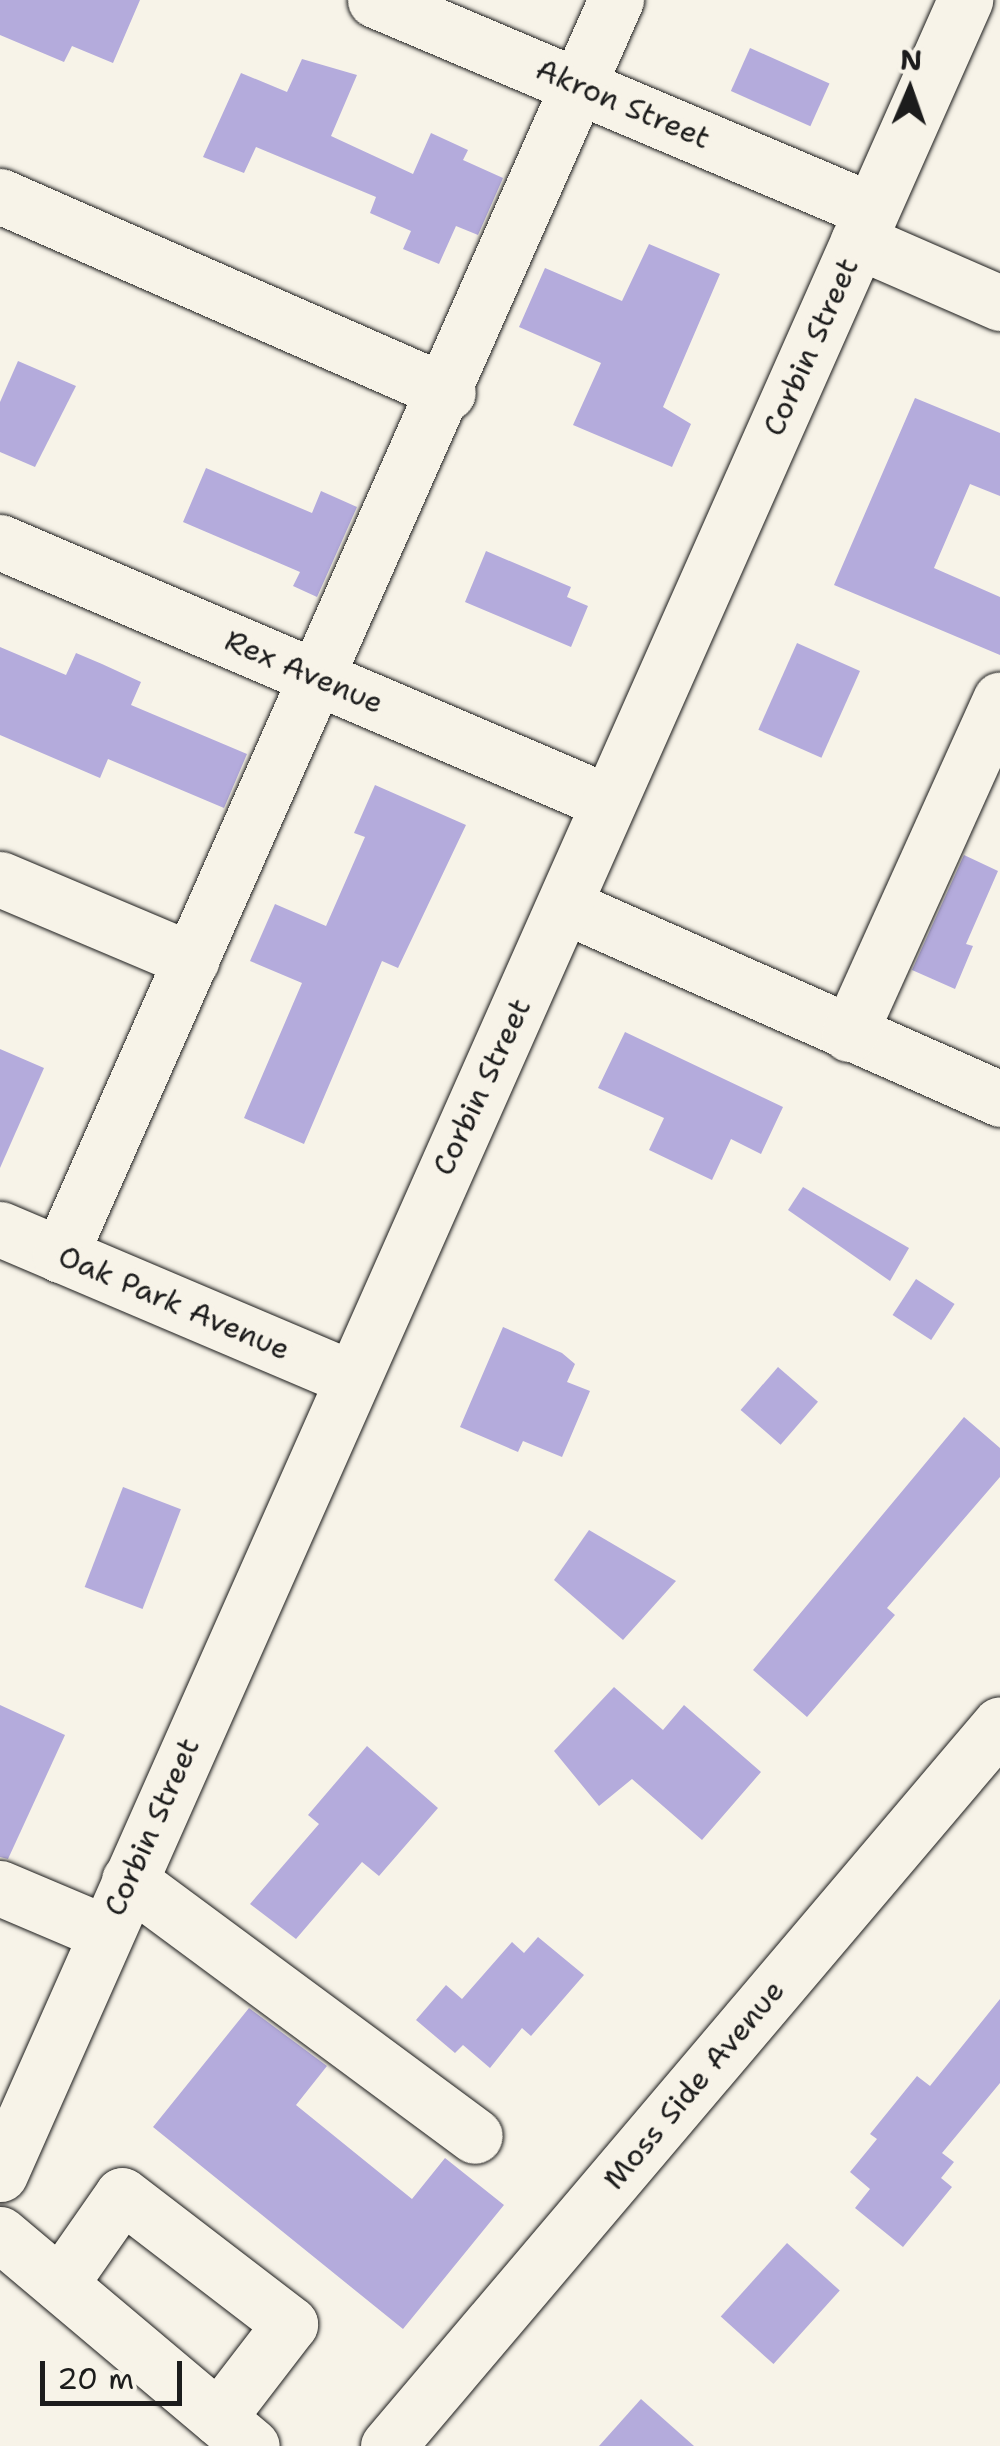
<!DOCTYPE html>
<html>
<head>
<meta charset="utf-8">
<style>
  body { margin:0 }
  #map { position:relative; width:1000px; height:2446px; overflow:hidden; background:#f7f3e8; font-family:"Shantell Sans",sans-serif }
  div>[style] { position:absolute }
  .building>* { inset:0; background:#b4abdc; transform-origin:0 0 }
  .roads { filter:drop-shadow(0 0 2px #1c1c1c) drop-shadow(0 0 2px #1c1c1c) }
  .minor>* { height:55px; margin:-27.5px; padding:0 27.5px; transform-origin:27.5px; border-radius:27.5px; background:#f7f3e8 }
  span { translate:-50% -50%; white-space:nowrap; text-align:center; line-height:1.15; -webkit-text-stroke:10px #f7f3e8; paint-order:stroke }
  .street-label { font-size:30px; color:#1c1c1c }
  .north { position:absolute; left:860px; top:40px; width:100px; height:100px; -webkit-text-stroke:8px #f7f3e8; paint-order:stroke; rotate:2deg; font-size:28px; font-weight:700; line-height:40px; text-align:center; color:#1c1c1c }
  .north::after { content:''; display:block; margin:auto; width:35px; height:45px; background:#1c1c1c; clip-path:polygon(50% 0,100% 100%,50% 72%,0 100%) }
  .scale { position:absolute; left:40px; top:2361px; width:142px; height:45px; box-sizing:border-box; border:5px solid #1c1c1c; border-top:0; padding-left:12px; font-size:30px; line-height:35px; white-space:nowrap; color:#1c1c1c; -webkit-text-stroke:8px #f7f3e8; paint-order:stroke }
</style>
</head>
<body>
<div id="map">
  <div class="building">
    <div style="clip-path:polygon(0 0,140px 0,113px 63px,72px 46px,64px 62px,0 35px)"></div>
    <div style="left:750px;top:48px;width:87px;height:47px;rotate:24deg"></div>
    <div style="clip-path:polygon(302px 59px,357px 75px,331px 136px,413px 174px,431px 133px,468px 150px,463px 160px,503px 178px,478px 235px,456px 226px,439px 264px,403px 249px,411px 231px,370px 213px,376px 197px,256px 147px,244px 173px,203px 157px,241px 73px,287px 92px)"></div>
    <div style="clip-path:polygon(649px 244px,720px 274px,663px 407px,691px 424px,672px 467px,573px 425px,601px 363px,519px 327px,545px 268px,622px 301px)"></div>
    <div style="clip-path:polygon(18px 361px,76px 386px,35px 467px,0 452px,0 402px)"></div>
    <div style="clip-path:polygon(915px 398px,1000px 433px,1000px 496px,970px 484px,934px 568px,1000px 597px,1000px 655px,834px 585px)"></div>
    <div style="clip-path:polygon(206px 468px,312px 513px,321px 491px,357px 507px,317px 597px,293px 586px,300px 572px,183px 522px)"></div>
    <div style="clip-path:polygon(486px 551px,571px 587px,567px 597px,588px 606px,571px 647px,465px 602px)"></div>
    <div style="left:797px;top:643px;width:69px;height:95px;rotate:24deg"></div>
    <div style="clip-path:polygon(0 647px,66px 675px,76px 653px,102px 664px,141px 682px,131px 705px,247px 754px,224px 808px,108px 759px,100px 778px,0 735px)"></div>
    <div style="clip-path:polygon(375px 785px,466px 825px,398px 968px,382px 961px,304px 1144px,244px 1118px,302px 983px,250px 961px,275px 904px,326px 926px,365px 837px,354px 833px)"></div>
    <div style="clip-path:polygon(964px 855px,998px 871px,966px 944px,973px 946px,955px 989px,912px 970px)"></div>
    <div style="clip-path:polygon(625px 1032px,783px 1107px,761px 1154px,731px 1139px,712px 1180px,649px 1150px,664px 1118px,598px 1088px)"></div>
    <div style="clip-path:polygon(0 1049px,44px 1068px,0 1168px)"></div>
    <div style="clip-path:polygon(803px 1187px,909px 1248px,890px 1281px,788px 1210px)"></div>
    <div style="left:916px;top:1279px;width:46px;height:43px;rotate:33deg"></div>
    <div style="clip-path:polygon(503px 1327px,562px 1353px,575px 1364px,567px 1382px,590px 1391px,562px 1457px,523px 1441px,518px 1452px,460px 1427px)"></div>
    <div style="left:778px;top:1367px;width:53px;height:57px;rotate:41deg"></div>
    <div style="clip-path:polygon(964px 1417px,1000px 1448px,1000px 1477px,887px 1608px,895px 1615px,807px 1717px,753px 1670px)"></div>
    <div style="left:123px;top:1487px;width:62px;height:107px;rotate:21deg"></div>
    <div style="clip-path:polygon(589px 1530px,676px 1581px,623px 1640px,554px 1580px)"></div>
    <div style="clip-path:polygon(614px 1687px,663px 1730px,684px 1705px,761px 1772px,702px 1840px,632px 1779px,599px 1806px,554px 1751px)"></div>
    <div style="clip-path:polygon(0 1705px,65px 1735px,8px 1859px,0 1857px)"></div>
    <div style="clip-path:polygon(367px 1746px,438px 1808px,379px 1876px,362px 1862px,296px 1939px,250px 1904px,319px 1824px,308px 1815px)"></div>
    <div style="clip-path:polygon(538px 1937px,584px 1975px,531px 2036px,522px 2028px,490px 2068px,463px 2045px,455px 2053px,416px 2020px,446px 1985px,462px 1999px,512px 1942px,524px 1953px)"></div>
    <div style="clip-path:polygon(1000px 1999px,1000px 2083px,942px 2153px,954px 2162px,941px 2178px,952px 2187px,903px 2247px,855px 2208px,870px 2189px,850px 2172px,877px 2139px,870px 2134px,917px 2076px,930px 2086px)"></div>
    <div style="clip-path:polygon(249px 2008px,327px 2066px,296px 2105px,412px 2199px,445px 2158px,504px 2205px,403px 2329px,153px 2127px)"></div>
    <div style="left:787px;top:2243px;width:71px;height:99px;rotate:42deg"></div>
    <div style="clip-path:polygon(641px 2399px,694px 2446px,599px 2446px)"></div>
  </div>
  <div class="roads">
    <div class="minor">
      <div style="left:375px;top:0;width:539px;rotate:22.95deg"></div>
      <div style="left:0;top:196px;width:489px;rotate:23.7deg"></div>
      <div style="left:858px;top:241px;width:155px;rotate:23.6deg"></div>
      <div style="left:0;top:542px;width:661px;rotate:23.15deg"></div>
      <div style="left:0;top:879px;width:208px;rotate:22.9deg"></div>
      <div style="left:565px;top:906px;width:476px;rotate:23.9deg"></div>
      <div style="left:849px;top:1034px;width:367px;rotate:-65.7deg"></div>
      <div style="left:0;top:1229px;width:379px;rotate:23deg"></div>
      <div style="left:60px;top:1255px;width:1373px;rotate:-66.11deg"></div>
      <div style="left:129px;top:1880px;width:430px;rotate:36.5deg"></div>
      <div style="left:0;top:1888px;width:115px;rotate:23deg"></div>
      <div style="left:0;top:2174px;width:2379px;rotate:-66.06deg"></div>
      <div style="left:0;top:2234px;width:329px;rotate:40.1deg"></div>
      <div style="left:60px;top:2284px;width:108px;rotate:-55.1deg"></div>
      <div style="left:122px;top:2195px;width:212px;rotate:37.5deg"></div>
      <div style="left:290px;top:2324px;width:118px;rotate:127.5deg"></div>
      <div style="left:388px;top:2446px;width:946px;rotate:-49.71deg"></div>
    </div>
  </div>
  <div class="street-label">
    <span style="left:623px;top:104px;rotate:23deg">Akron Street</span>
    <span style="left:811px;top:347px;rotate:-66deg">Corbin Street</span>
    <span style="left:304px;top:672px;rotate:23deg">Rex Avenue</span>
    <span style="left:482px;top:1087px;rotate:-65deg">Corbin Street</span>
    <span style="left:174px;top:1303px;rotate:23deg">Oak Park Avenue</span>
    <span style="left:152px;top:1827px;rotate:-66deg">Corbin Street</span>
    <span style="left:694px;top:2085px;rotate:-50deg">Moss Side Avenue</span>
  </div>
  <div class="north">N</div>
  <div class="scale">20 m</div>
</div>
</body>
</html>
